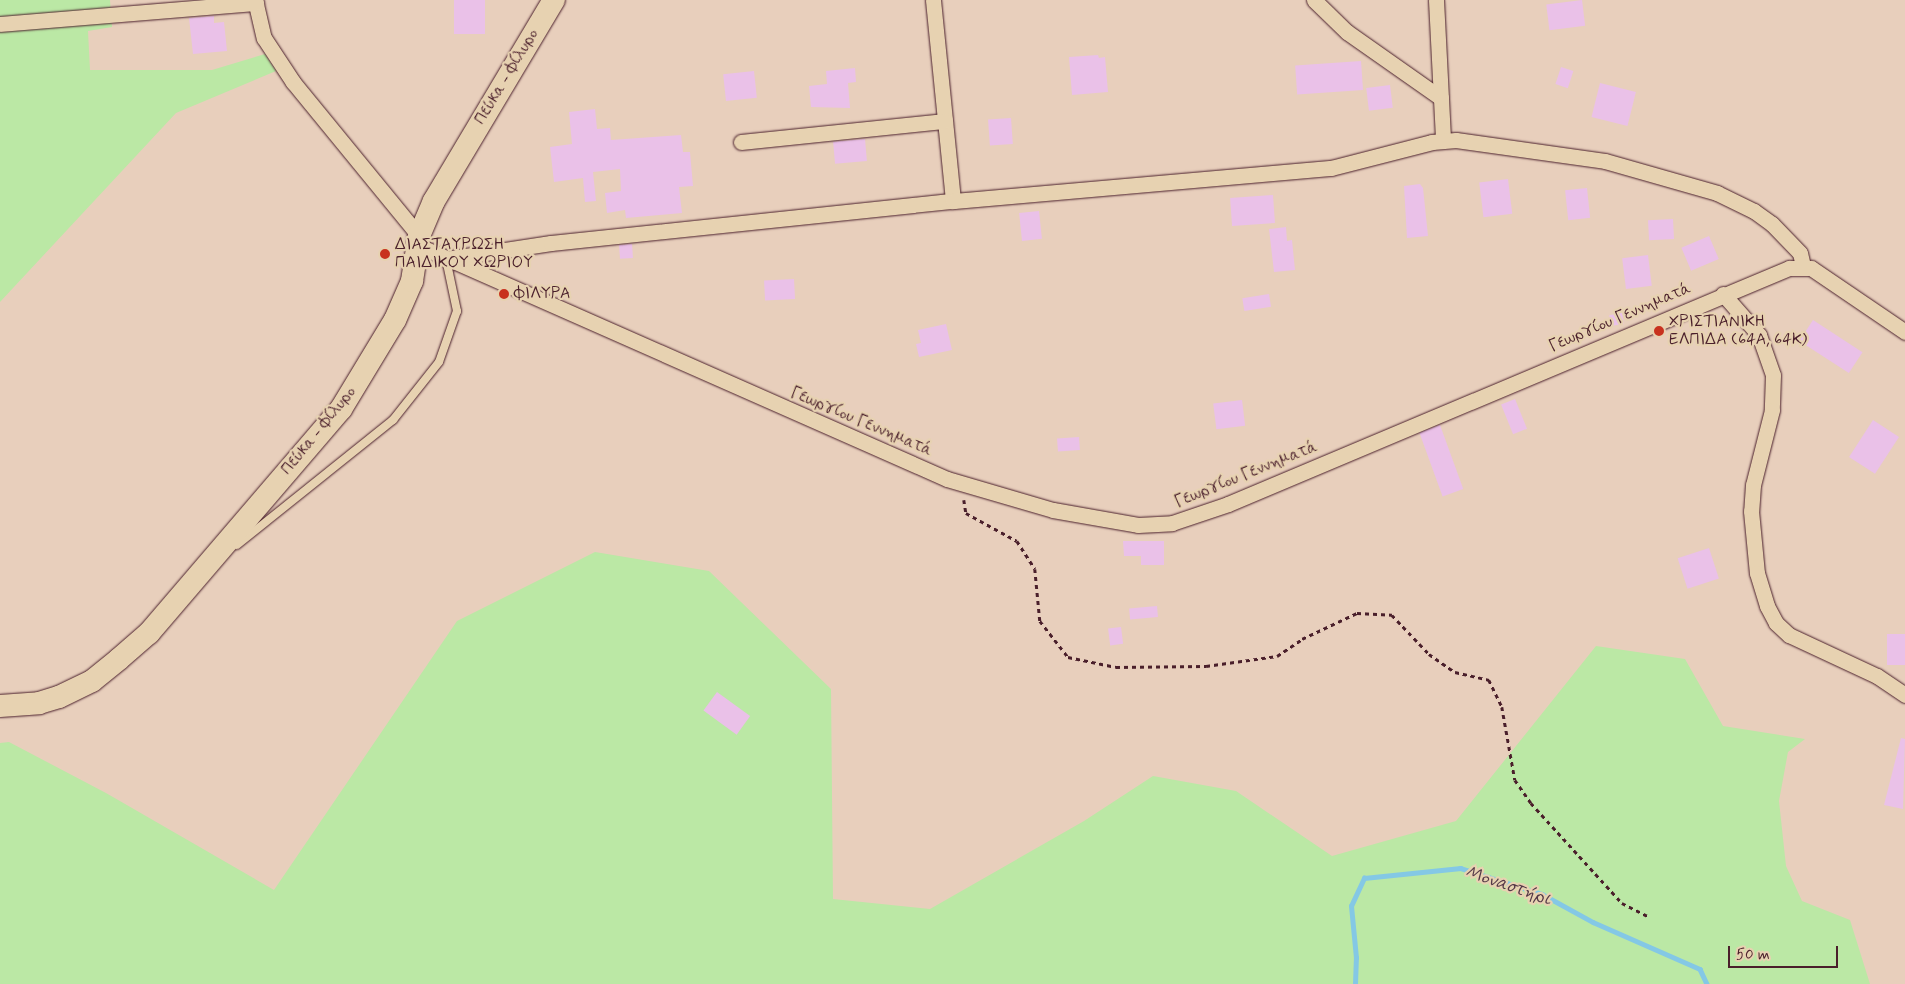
<!DOCTYPE html>
<html>
<head>
<meta charset="utf-8">
<style>
  body { margin:0 }
  #map { position:relative; width:1905px; height:984px; overflow:hidden; background:#e8cfbc; font-family:Mynerve,sans-serif }
  div>[style] { position:absolute }
  .green>* { inset:0; background:#bbe8a5 }
  .stream>* { height:4.5px; margin:-2.25px; padding:0 2.25px; transform-origin:2.25px; border-radius:2.25px; background:#84c8e5 }
  .building>* { inset:0; background:#eac1e8; transform-origin:0 0 }
  .path>* { height:2.5px; margin-top:-1.25px; transform-origin:0; background:repeating-linear-gradient(90deg,#4a1f2b 0 4px,transparent 0 8px) }
  .roads { filter:drop-shadow(0 0 1px #4a1f2b) drop-shadow(0 0 1px #4a1f2b) }
  .lane>* { height:8px; margin:-4px; padding:0 4px; transform-origin:4px; border-radius:4px; background:#e7d2b1 }
  .street>* { height:15px; margin:-7.5px; padding:0 7.5px; transform-origin:7.5px; border-radius:7.5px; background:#e7d2b1 }
  .secondary>* { height:22px; margin:-11px; padding:0 11px; transform-origin:11px; border-radius:11px; background:#e7d2b1 }
  .dots>* { width:14px; height:14px; translate:-50% -50%; box-sizing:border-box; border:2px solid #e7d2b1; border-radius:50% }
  span { translate:-50% -50%; white-space:nowrap; text-align:center; line-height:1.15; -webkit-text-stroke:4.5px #e7d2b1; paint-order:stroke }
  .street-label { font-size:16px; color:#4a1f2b }
  .poi-label { font-size:16px; color:#4a1f2b }
  .left { translate:0 -50%; text-align:left }
  .water-label { font-size:18px; color:#533847; font-style:italic }
  .scale { position:absolute; left:1728px; top:946px; width:110px; height:22px; box-sizing:border-box; border:2px solid #4a1f2b; border-top:0; padding-left:6px; font-size:15px; line-height:18px; white-space:nowrap; color:#4a1f2b; -webkit-text-stroke:4px #e7d2b1; paint-order:stroke }
</style>
</head>
<body>
<div id="map">
  <div class="green">
    <div style="clip-path:polygon(0 0,110px 0,112px 27px,88px 31px,90px 70px,212px 70px,265px 54px,276px 71px,176px 113px,0 302px)"></div>
    <div style="clip-path:polygon(595px 552px,709px 571px,831px 689px,833px 899px,930px 909px,1084px 821px,1153px 776px,1236px 791px,1332px 856px,1456px 821px,1596px 646px,1685px 659px,1723px 726px,1805px 739px,1788px 752px,1779px 801px,1786px 866px,1802px 901px,1850px 920px,1870px 984px,0 984px,0 743px,9px 742px,106px 793px,274px 890px,457px 621px)"></div>
  </div>
  <div class="stream">
    <div style="left:1355px;top:984px;width:26px;rotate:-88deg"></div>
    <div style="left:1356px;top:958px;width:52px;rotate:-95.5deg"></div>
    <div style="left:1351px;top:906px;width:31px;rotate:-65deg"></div>
    <div style="left:1364px;top:878px;width:97px;rotate:-5.9deg"></div>
    <div style="left:1460px;top:868px;width:86px;rotate:17.6deg"></div>
    <div style="left:1542px;top:894px;width:58px;rotate:28.8deg"></div>
    <div style="left:1593px;top:922px;width:117px;rotate:23.7deg"></div>
    <div style="left:1700px;top:969px;width:17px;rotate:65deg"></div>
  </div>
  <div class="building">
    <div style="left:454px;top:0;width:31px;height:34px"></div>
    <div style="left:1582px;top:0;width:26px;height:36px;rotate:83deg"></div>
    <div style="clip-path:polygon(214px 16px,214px 23px,224px 22px,227px 51px,193px 54px,189px 18px)"></div>
    <div style="clip-path:polygon(1098px 55px,1099px 58px,1105px 57px,1108px 92px,1072px 95px,1069px 57px)"></div>
    <div style="left:1361px;top:61px;width:29px;height:66px;rotate:86deg"></div>
    <div style="left:1561px;top:67px;width:13px;height:18px;rotate:18deg"></div>
    <div style="clip-path:polygon(855px 68px,856px 82px,848px 83px,850px 108px,811px 107px,809px 86px,827px 84px,826px 71px)"></div>
    <div style="left:754px;top:71px;width:27px;height:31px;rotate:84deg"></div>
    <div style="left:1600px;top:83px;width:37px;height:35px;rotate:14deg"></div>
    <div style="left:1390px;top:85px;width:23px;height:24px;rotate:83deg"></div>
    <div style="clip-path:polygon(595px 109px,597px 129px,610px 128px,611px 140px,681px 135px,683px 152px,690px 152px,693px 186px,679px 187px,682px 213px,626px 218px,625px 210px,607px 213px,605px 193px,621px 191px,620px 169px,593px 172px,596px 201px,585px 202px,583px 178px,554px 182px,550px 147px,572px 144px,569px 112px)"></div>
    <div style="left:1011px;top:118px;width:26px;height:23px;rotate:86deg"></div>
    <div style="left:865px;top:139px;width:22px;height:32px;rotate:85deg"></div>
    <div style="left:1508px;top:179px;width:35px;height:29px;rotate:83deg"></div>
    <div style="clip-path:polygon(1420px 184px,1423px 188px,1428px 236px,1407px 238px,1404px 186px)"></div>
    <div style="left:1587px;top:188px;width:30px;height:22px;rotate:84deg"></div>
    <div style="left:1273px;top:195px;width:28px;height:43px;rotate:86deg"></div>
    <div style="left:1039px;top:211px;width:28px;height:20px;rotate:84deg"></div>
    <div style="left:1673px;top:219px;width:20px;height:25px;rotate:87deg"></div>
    <div style="clip-path:polygon(1286px 227px,1287px 241px,1292px 240px,1295px 270px,1274px 272px,1269px 229px)"></div>
    <div style="left:1709px;top:236px;width:25px;height:30px;rotate:67deg"></div>
    <div style="left:632px;top:244px;width:14px;height:13px;rotate:86deg"></div>
    <div style="left:1648px;top:255px;width:31px;height:26px;rotate:83deg"></div>
    <div style="left:794px;top:279px;width:20px;height:30px;rotate:87deg"></div>
    <div style="left:1269px;top:294px;width:13px;height:27px;rotate:81deg"></div>
    <div style="left:1622px;top:313px;width:11px;height:13px;rotate:80deg"></div>
    <div style="left:1813px;top:320px;width:59px;height:25px;rotate:33deg"></div>
    <div style="clip-path:polygon(946px 324px,952px 350px,919px 357px,916px 344px,921px 343px,918px 330px)"></div>
    <div style="left:1515px;top:399px;width:32px;height:15px;rotate:68deg"></div>
    <div style="left:1242px;top:400px;width:26px;height:29px;rotate:83deg"></div>
    <div style="left:1873px;top:420px;width:31px;height:44px;rotate:33deg"></div>
    <div style="left:1440px;top:425px;width:68px;height:22px;rotate:70deg"></div>
    <div style="left:1079px;top:437px;width:13px;height:22px;rotate:86deg"></div>
    <div style="clip-path:polygon(1123px 541px,1164px 541px,1164px 565px,1141px 565px,1141px 556px,1124px 556px)"></div>
    <div style="left:1709px;top:548px;width:32px;height:33px;rotate:72deg"></div>
    <div style="left:1157px;top:606px;width:11px;height:28px;rotate:85deg"></div>
    <div style="left:1121px;top:627px;width:17px;height:13px;rotate:83deg"></div>
    <div style="left:1887px;top:634px;width:18px;height:31px"></div>
    <div style="left:717px;top:692px;width:41px;height:23px;rotate:36deg"></div>
    <div style="clip-path:polygon(1901px 738px,1905px 739px,1903px 809px,1884px 805px)"></div>
  </div>
  <div class="path">
    <div style="left:964px;top:500px;width:13px;rotate:81deg"></div>
    <div style="left:966px;top:513px;width:58px;rotate:28.8deg"></div>
    <div style="left:1017px;top:541px;width:33px;rotate:57deg"></div>
    <div style="left:1035px;top:569px;width:52px;rotate:84.5deg"></div>
    <div style="left:1040px;top:621px;width:46px;rotate:52.1deg"></div>
    <div style="left:1068px;top:657px;width:49px;rotate:11.8deg"></div>
    <div style="left:1116px;top:667px;width:90px;rotate:-0.6deg"></div>
    <div style="left:1206px;top:666px;width:72px;rotate:-8deg"></div>
    <div style="left:1277px;top:656px;width:30px;rotate:-34deg"></div>
    <div style="left:1302px;top:639px;width:61px;rotate:-25.3deg"></div>
    <div style="left:1357px;top:613px;width:35px;rotate:3deg"></div>
    <div style="left:1392px;top:615px;width:54px;rotate:46.5deg"></div>
    <div style="left:1429px;top:654px;width:32px;rotate:35deg"></div>
    <div style="left:1455px;top:672px;width:35px;rotate:13deg"></div>
    <div style="left:1489px;top:680px;width:30px;rotate:64deg"></div>
    <div style="left:1502px;top:707px;width:74px;rotate:79.9deg"></div>
    <div style="left:1515px;top:780px;width:28px;rotate:55deg"></div>
    <div style="left:1531px;top:803px;width:135px;rotate:47.7deg"></div>
    <div style="left:1622px;top:903px;width:29px;rotate:27deg"></div>
  </div>
  <div class="roads">
    <div class="lane">
      <div style="left:237px;top:545px;width:200px;rotate:-38.7deg"></div>
      <div style="left:393px;top:420px;width:74px;rotate:-51.6deg"></div>
      <div style="left:439px;top:362px;width:54px;rotate:-70.6deg"></div>
      <div style="left:457px;top:311px;width:53px;rotate:-101.9deg"></div>
    </div>
    <div class="street">
      <div style="left:255px;top:0;width:39px;rotate:77deg"></div>
      <div style="left:264px;top:38px;width:53px;rotate:56.6deg"></div>
      <div style="left:293px;top:82px;width:199px;rotate:50.7deg"></div>
      <div style="left:933px;top:0;width:202px;rotate:84.3deg"></div>
      <div style="left:1314px;top:0;width:46px;rotate:44.1deg"></div>
      <div style="left:1347px;top:32px;width:115px;rotate:35.1deg"></div>
      <div style="left:1436px;top:0;width:140px;rotate:87.1deg"></div>
      <div style="left:0;top:24px;width:257px;rotate:-4.7deg"></div>
      <div style="left:741px;top:142px;width:205px;rotate:-5.9deg"></div>
      <div style="left:417px;top:245px;width:579px;rotate:23.82deg"></div>
      <div style="left:947px;top:479px;width:110px;rotate:16.3deg"></div>
      <div style="left:1053px;top:510px;width:86px;rotate:10deg"></div>
      <div style="left:1138px;top:525px;width:34px;rotate:-3deg"></div>
      <div style="left:1172px;top:523px;width:59px;rotate:-18.7deg"></div>
      <div style="left:1228px;top:504px;width:609px;rotate:-22.82deg"></div>
      <div style="left:1789px;top:268px;width:22px"></div>
      <div style="left:1811px;top:268px;width:114px;rotate:34.2deg"></div>
      <div style="left:446px;top:259px;width:106px;rotate:-8.7deg"></div>
      <div style="left:551px;top:243px;width:404px;rotate:-6deg"></div>
      <div style="left:953px;top:201px;width:379px;rotate:-5deg"></div>
      <div style="left:1331px;top:168px;width:104px;rotate:-14.4deg"></div>
      <div style="left:1432px;top:142px;width:24px;rotate:-5deg"></div>
      <div style="left:1456px;top:140px;width:150px;rotate:8deg"></div>
      <div style="left:1605px;top:161px;width:116px;rotate:15.9deg"></div>
      <div style="left:1717px;top:193px;width:41px;rotate:25.9deg"></div>
      <div style="left:1754px;top:211px;width:22px;rotate:36deg"></div>
      <div style="left:1772px;top:224px;width:40px;rotate:46deg"></div>
      <div style="left:1800px;top:253px;width:13px;rotate:77deg"></div>
      <div style="left:1723px;top:294px;width:55px;rotate:48.7deg"></div>
      <div style="left:1759px;top:335px;width:42px;rotate:70.7deg"></div>
      <div style="left:1773px;top:375px;width:35px;rotate:92deg"></div>
      <div style="left:1772px;top:410px;width:77px;rotate:104.2deg"></div>
      <div style="left:1753px;top:485px;width:26px;rotate:94deg"></div>
      <div style="left:1751px;top:511px;width:62px;rotate:84.5deg"></div>
      <div style="left:1757px;top:573px;width:34px;rotate:73deg"></div>
      <div style="left:1767px;top:606px;width:19px;rotate:62deg"></div>
      <div style="left:1776px;top:623px;width:18px;rotate:43deg"></div>
      <div style="left:1789px;top:635px;width:97px;rotate:25deg"></div>
      <div style="left:1877px;top:676px;width:34px;rotate:34deg"></div>
    </div>
    <div class="secondary">
      <div style="left:0;top:706px;width:39px;rotate:-4deg"></div>
      <div style="left:39px;top:703px;width:21px;rotate:-17deg"></div>
      <div style="left:59px;top:697px;width:37px;rotate:-26deg"></div>
      <div style="left:92px;top:681px;width:35px;rotate:-39deg"></div>
      <div style="left:119px;top:659px;width:40px;rotate:-41deg"></div>
      <div style="left:149px;top:633px;width:295px;rotate:-49.4deg"></div>
      <div style="left:341px;top:409px;width:104px;rotate:-58.8deg"></div>
      <div style="left:395px;top:320px;width:43px;rotate:-66.4deg"></div>
      <div style="left:412px;top:281px;width:46px;rotate:-81.2deg"></div>
      <div style="left:419px;top:236px;width:38px;rotate:-67deg"></div>
      <div style="left:434px;top:201px;width:234px;rotate:-59.2deg"></div>
    </div>
  </div>
  <div class="dots">
    <div style="left:385px;top:254px;background:#c8321e"></div>
    <div style="left:504px;top:294px;background:#c8321e"></div>
    <div style="left:1659px;top:331px;background:#c8321e"></div>
  </div>
  <div class="street-label">
    <span style="left:507px;top:77px;rotate:-59deg">Πεύκα - Φίλυρο</span>
    <span style="left:1620px;top:318px;rotate:-23deg">Γεωργίου Γεννηματά</span>
    <span style="left:861px;top:422px;rotate:23deg">Γεωργίου Γεννηματά</span>
    <span style="left:319px;top:431px;rotate:-51deg">Πεύκα - Φίλυρο</span>
    <span style="left:1246px;top:475px;rotate:-22deg">Γεωργίου Γεννηματά</span>
  </div>
  <div class="poi-label">
    <span class="left" style="left:395px;top:254px">ΔΙΑΣΤΑΥΡΩΣΗ<br>ΠΑΙΔΙΚΟΥ ΧΩΡΙΟΥ</span>
    <span class="left" style="left:514px;top:294px">ΦΙΛΥΡΑ</span>
    <span class="left" style="left:1669px;top:331px">ΧΡΙΣΤΙΑΝΙΚΗ<br>ΕΛΠΙΔΑ (64Α, 64Κ)</span>
  </div>
  <div class="water-label">
    <span style="left:1508px;top:886px;rotate:19deg">Μοναστήρι</span>
  </div>
  <div class="scale">50 m</div>
</div>
</body>
</html>
